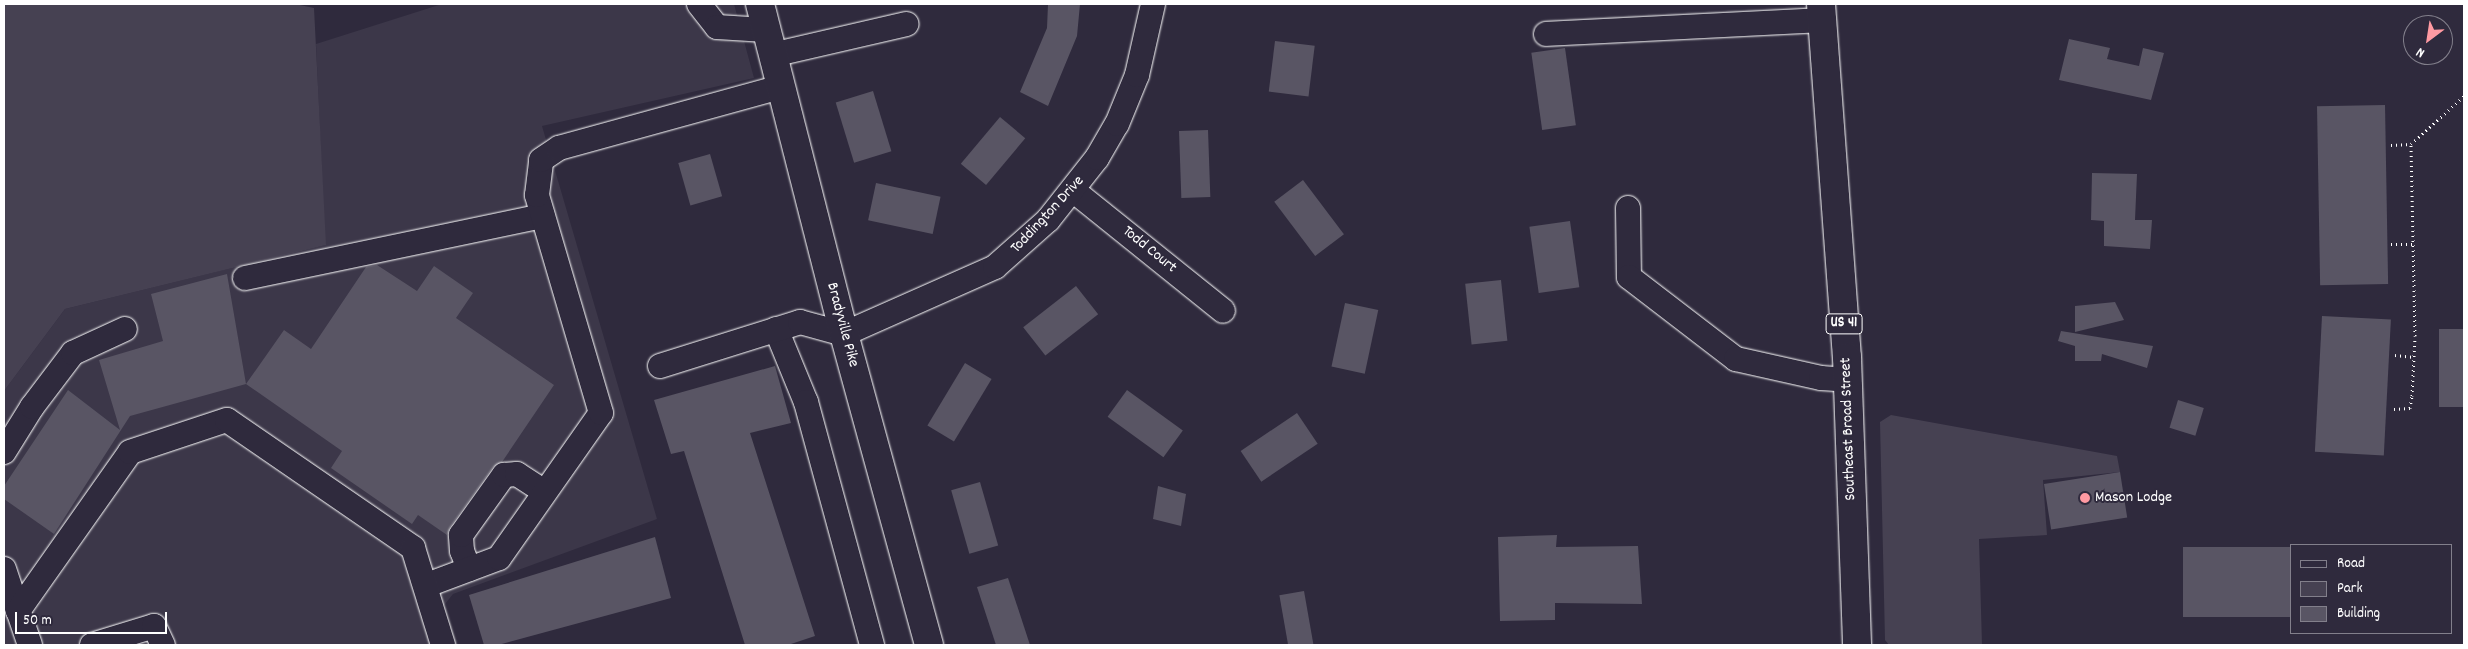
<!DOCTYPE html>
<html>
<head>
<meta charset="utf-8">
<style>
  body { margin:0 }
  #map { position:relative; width:2468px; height:649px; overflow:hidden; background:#2f2a3d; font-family:Dekko,sans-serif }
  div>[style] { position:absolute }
  .built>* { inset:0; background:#3c3749 }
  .green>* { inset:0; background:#464152 }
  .building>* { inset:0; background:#595564; transform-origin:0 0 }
  .path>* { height:3px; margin-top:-1.5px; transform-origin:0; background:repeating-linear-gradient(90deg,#fff 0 1px,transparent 0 5px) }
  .roads { filter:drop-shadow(0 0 1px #fff) drop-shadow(0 0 1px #fff) }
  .minor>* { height:24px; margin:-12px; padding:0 12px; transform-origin:12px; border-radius:12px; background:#2f2a3d }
  .major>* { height:28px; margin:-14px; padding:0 14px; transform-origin:14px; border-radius:14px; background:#2f2a3d }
  .dots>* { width:14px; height:14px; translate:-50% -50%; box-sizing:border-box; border:2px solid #2f2a3d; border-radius:50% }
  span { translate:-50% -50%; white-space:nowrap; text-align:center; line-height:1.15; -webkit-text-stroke:4px #2f2a3d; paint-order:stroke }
  .shield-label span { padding:1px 4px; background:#2f2a3d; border:1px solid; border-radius:4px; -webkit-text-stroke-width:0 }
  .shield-label { font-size:15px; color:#fff; font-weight:700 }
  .street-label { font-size:16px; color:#fff }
  .poi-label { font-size:16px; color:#fff }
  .left { translate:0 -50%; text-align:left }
  .frame { position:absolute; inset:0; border:5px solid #fff; pointer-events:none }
  .legend { position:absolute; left:2290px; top:544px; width:162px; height:90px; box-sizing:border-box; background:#2f2a3d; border:1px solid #827f8b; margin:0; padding:6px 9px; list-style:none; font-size:15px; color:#fff }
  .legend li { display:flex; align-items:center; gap:10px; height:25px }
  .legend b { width:25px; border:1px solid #827f8b }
  .north { position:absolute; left:2403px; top:15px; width:50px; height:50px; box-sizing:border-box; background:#2f2a3d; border:1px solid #827f8b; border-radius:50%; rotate:211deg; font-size:14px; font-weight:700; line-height:20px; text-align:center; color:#fff }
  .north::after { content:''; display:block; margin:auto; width:18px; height:22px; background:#ff9aa2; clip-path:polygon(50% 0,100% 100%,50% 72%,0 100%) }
  .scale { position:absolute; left:15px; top:612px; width:152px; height:22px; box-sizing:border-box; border:2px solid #fff; border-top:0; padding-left:6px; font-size:15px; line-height:18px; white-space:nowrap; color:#fff; -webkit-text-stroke:4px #2f2a3d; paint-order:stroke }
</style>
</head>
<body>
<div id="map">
  <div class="built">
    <div style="clip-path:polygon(442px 4px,734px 4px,754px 78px,542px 126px,657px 519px,453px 594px,442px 608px,453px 645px,4px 645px,4px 391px,65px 309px,325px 245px,316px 44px)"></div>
  </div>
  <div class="green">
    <div style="clip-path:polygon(4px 4px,295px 4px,314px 8px,326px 245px,65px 309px,4px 391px)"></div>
    <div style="clip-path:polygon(1891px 415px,2117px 456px,2120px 472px,2043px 480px,2047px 535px,1979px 539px,1982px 645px,1889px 645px,1885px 640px,1880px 422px)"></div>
  </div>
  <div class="building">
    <div style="clip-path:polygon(1048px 4px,1080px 4px,1077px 36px,1048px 106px,1020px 92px,1047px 28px)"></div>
    <div style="clip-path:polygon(2069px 39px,2110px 48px,2107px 59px,2139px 66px,2143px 48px,2164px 53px,2151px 100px,2059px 80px)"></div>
    <div style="left:1275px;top:41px;width:40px;height:51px;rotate:7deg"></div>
    <div style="left:1565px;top:48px;width:78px;height:34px;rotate:82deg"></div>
    <div style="left:873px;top:91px;width:63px;height:39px;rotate:73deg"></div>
    <div style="left:2385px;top:105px;width:179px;height:68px;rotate:89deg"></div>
    <div style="left:1000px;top:117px;width:33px;height:61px;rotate:40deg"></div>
    <div style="left:1208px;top:130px;width:67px;height:29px;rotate:88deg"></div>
    <div style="left:710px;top:154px;width:44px;height:33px;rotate:74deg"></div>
    <div style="clip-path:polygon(2092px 173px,2137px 174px,2135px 220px,2152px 220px,2150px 249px,2104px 246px,2104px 221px,2091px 220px)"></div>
    <div style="left:1303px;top:180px;width:68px;height:36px;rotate:53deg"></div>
    <div style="left:876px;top:183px;width:66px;height:38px;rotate:12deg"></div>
    <div style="left:1570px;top:221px;width:67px;height:41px;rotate:82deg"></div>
    <div style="clip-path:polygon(377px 265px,417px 291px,434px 266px,473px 293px,456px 318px,554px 385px,502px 462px,493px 467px,450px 527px,447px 535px,418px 515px,412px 524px,331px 468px,342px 451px,246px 384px,284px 330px,311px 349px,366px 267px)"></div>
    <div style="clip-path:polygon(227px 274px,246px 384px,130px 416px,54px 534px,4px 499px,4px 486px,68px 390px,120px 430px,99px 360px,163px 341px,151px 294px)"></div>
    <div style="left:1501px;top:280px;width:61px;height:36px;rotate:84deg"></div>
    <div style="left:1076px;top:286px;width:36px;height:67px;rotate:52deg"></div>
    <div style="clip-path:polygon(2115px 302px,2124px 320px,2075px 332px,2075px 306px)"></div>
    <div style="left:1345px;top:303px;width:34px;height:65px;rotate:12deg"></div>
    <div style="left:2322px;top:316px;width:69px;height:136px;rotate:3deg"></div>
    <div style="left:2464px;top:329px;width:78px;height:25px;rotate:90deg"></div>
    <div style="clip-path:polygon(2061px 331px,2153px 346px,2147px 368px,2102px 354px,2101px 361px,2075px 361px,2075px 346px,2058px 341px)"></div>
    <div style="left:965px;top:363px;width:31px;height:73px;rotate:31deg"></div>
    <div style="clip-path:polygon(775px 366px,791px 423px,750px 433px,815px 636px,788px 645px,745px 645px,684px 451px,671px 454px,654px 400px)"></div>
    <div style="left:1127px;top:390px;width:69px;height:33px;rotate:36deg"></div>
    <div style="left:2178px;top:400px;width:27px;height:29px;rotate:17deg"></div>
    <div style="left:1297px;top:413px;width:37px;height:68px;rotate:56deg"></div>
    <div style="left:2120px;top:472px;width:46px;height:77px;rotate:81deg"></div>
    <div style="left:980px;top:482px;width:66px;height:30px;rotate:74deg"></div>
    <div style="clip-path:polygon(1158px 486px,1186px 494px,1181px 526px,1153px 519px)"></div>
    <div style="clip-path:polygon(1557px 535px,1556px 547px,1638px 546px,1642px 604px,1555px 603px,1555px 620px,1500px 621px,1498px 537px)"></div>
    <div style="clip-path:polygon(655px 537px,671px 598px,498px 645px,484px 645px,469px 595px)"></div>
    <div style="left:2292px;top:547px;width:70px;height:109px;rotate:90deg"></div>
    <div style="clip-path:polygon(1008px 578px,1030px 645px,996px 645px,977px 587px)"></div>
    <div style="left:1304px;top:591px;width:55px;height:25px;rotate:80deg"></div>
  </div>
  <div class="path">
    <div style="left:2391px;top:145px;width:20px;rotate:-3deg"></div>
    <div style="left:2391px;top:244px;width:22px"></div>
    <div style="left:2395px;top:355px;width:19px;rotate:6deg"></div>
    <div style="left:2394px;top:409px;width:16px;rotate:-4deg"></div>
    <div style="left:2410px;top:408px;width:12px;rotate:-81deg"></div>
    <div style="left:2412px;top:396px;width:60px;rotate:-87.1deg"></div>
    <div style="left:2415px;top:336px;width:192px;rotate:-91.2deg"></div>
    <div style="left:2411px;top:144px;width:72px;rotate:-42.2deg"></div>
  </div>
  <div class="roads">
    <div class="minor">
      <div style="left:699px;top:4px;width:29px;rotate:52deg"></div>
      <div style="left:717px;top:27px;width:49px;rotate:3.5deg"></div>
      <div style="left:1546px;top:34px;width:276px;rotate:-2.9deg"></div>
      <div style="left:772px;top:55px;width:138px;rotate:-13deg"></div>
      <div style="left:1074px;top:191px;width:191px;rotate:38.8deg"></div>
      <div style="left:1628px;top:208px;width:69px;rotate:89.2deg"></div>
      <div style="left:1629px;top:277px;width:135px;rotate:37.5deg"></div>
      <div style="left:1736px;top:359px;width:87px;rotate:12.6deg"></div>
      <div style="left:1821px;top:378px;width:27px;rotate:4deg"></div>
      <div style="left:245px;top:278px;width:304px;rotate:-11.8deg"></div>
      <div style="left:776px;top:329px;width:79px;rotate:67.7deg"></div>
      <div style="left:806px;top:402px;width:252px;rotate:74.8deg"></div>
      <div style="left:660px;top:366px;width:147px;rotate:-17.4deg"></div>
      <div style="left:800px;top:322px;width:46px;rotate:15.3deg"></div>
      <div style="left:844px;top:334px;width:165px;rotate:-23.9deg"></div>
      <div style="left:995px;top:267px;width:71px;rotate:-41.6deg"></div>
      <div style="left:1048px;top:220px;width:79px;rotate:-51.7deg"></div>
      <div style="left:1097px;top:158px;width:39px;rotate:-60deg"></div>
      <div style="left:1117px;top:124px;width:53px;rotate:-67.8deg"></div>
      <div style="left:1137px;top:75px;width:73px;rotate:-77.3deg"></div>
      <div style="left:4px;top:452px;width:53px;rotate:-58.1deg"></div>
      <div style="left:32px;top:407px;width:68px;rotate:-52.8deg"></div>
      <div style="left:73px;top:353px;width:57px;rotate:-24.8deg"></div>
      <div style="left:4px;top:569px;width:44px;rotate:71.6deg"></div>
      <div style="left:469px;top:569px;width:19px;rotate:-111deg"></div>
      <div style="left:462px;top:551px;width:16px;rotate:-94deg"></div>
      <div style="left:461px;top:535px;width:74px;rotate:-54.4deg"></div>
      <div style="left:504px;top:475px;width:13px;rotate:-4deg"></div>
      <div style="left:517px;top:474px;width:33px;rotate:33deg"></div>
      <div style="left:427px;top:585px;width:77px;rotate:-20.6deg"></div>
      <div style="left:499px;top:558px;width:177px;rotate:-54.9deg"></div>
      <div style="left:601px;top:413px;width:227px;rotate:-106.4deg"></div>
      <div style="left:537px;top:195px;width:35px;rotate:-83deg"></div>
      <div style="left:541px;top:160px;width:22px;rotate:-34deg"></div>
      <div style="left:559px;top:148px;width:229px;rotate:-15.4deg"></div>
      <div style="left:30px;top:645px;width:36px;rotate:-109deg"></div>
      <div style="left:18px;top:611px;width:194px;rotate:-54.8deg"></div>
      <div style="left:130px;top:452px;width:102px;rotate:-18.3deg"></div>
      <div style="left:227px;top:420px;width:226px;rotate:34.5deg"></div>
      <div style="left:413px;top:548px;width:102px;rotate:72.8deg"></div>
      <div style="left:92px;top:645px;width:65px;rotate:-17deg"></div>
      <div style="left:154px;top:626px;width:21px;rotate:65deg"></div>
    </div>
    <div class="major">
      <div style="left:760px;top:4px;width:341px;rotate:75.7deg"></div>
      <div style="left:844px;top:334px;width:322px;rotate:74.7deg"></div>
      <div style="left:1821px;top:4px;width:354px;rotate:85.8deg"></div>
      <div style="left:1847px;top:357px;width:288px;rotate:88deg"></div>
    </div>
  </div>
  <div class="dots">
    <div style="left:2085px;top:498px;background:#ff9aa2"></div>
  </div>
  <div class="shield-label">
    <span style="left:1844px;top:324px">US 41</span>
  </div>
  <div class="street-label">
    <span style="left:1048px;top:215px;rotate:-47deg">Toddington Drive</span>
    <span style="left:1149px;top:250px;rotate:39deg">Todd Court</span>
    <span style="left:842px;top:325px;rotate:75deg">Bradyville Pike</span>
    <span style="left:1849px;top:429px;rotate:-92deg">Southeast Broad Street</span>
  </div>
  <div class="poi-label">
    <span class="left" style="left:2095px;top:498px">Mason Lodge</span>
  </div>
  <div class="frame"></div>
  <ul class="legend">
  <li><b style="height:6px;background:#2f2a3d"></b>Road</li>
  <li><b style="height:14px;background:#464152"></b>Park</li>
  <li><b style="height:14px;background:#595564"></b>Building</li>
  </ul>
  <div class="north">N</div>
  <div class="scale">50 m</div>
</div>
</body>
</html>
